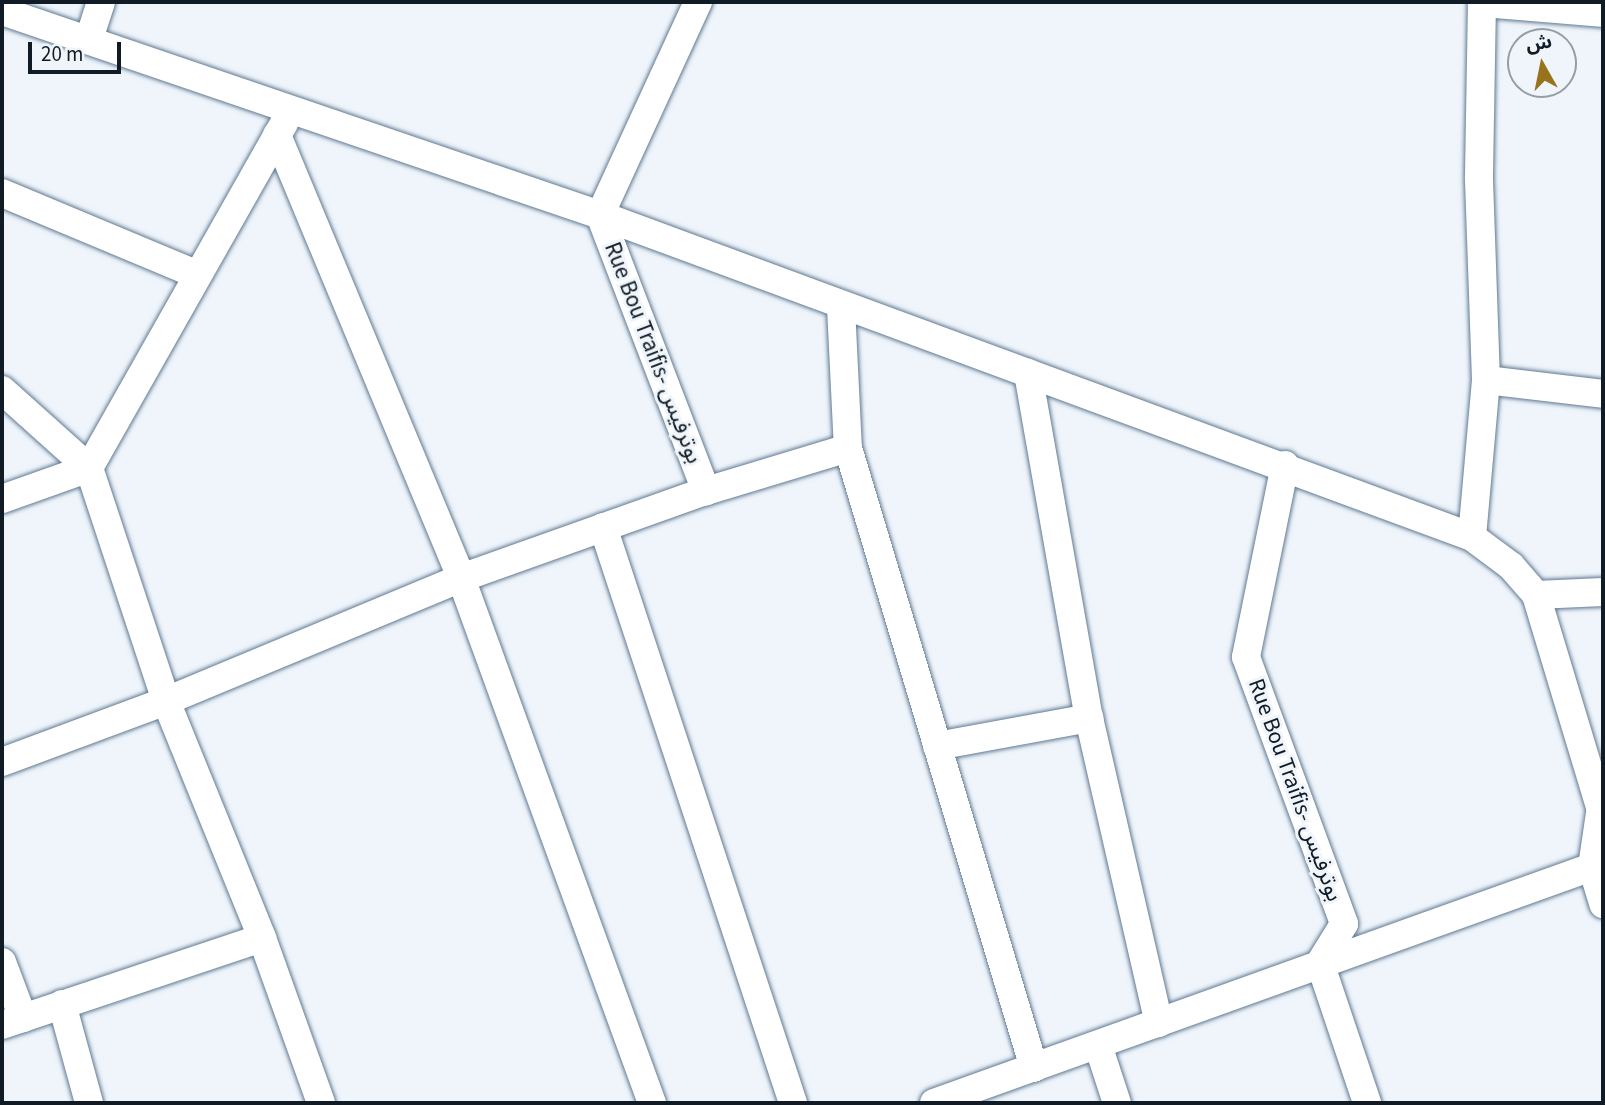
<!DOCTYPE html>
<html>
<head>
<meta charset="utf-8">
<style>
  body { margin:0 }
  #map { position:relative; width:1605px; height:1105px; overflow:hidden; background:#eff5fb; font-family:"Source Sans 3","Noto Sans Arabic",sans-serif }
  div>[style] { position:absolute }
  .roads { filter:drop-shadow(0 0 2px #607993) drop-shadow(0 0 2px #607993) }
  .street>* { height:28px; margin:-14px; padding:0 14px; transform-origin:14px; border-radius:14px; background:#fff }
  span { translate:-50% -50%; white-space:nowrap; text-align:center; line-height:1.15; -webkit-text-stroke:6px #eff5fb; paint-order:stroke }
  .street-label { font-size:23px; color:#101b25 }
  .frame { position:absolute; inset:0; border:4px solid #101b25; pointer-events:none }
  .north { position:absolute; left:1507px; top:28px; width:70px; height:70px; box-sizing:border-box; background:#eff5fb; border:2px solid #969ea5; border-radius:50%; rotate:351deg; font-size:19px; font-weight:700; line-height:28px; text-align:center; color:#101b25 }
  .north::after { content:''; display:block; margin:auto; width:24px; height:32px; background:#96731c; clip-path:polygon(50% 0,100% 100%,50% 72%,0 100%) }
  .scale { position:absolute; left:28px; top:42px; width:93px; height:32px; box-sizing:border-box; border:4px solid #101b25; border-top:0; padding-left:9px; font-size:21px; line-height:24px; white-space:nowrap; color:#101b25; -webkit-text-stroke:5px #eff5fb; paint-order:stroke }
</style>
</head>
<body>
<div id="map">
  <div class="roads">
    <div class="street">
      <div style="left:698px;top:2px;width:234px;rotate:114.7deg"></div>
      <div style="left:600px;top:215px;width:296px;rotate:69deg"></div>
      <div style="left:1482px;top:2px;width:178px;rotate:91deg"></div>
      <div style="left:1479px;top:180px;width:200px;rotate:88deg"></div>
      <div style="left:1482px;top:3px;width:121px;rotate:4.7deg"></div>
      <div style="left:2px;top:11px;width:632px;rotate:18.84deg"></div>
      <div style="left:600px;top:215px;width:930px;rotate:20.27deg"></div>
      <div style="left:1472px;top:537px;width:49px;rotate:36.6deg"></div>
      <div style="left:1511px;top:566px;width:38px;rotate:49deg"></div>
      <div style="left:1536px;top:595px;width:232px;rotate:73.2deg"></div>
      <div style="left:89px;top:39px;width:39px;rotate:-72deg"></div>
      <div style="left:277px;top:135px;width:480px;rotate:67.4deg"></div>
      <div style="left:461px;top:578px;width:559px;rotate:70.01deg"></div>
      <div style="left:2px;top:193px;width:210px;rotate:22.7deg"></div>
      <div style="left:841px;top:307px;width:141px;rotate:87.2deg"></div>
      <div style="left:848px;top:448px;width:647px;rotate:73.3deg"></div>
      <div style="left:1028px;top:373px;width:350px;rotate:80deg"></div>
      <div style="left:2px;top:390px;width:117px;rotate:41.9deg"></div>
      <div style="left:89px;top:468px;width:245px;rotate:71.7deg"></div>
      <div style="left:166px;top:701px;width:256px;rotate:67.9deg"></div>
      <div style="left:262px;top:938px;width:175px;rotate:70.3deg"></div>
      <div style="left:1285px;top:465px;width:196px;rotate:101.5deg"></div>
      <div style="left:1246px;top:657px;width:284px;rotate:69.8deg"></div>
      <div style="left:1344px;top:924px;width:46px;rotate:121.6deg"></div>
      <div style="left:89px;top:468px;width:396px;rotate:-60.5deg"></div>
      <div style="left:2px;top:499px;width:92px;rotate:-19.6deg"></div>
      <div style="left:603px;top:527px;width:607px;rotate:71.74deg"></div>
      <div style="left:1472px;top:537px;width:158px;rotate:-84.9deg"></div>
      <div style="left:1486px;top:380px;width:118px;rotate:6.8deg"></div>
      <div style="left:1536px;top:595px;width:67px;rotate:-2.6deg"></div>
      <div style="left:937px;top:746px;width:155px;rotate:-10.4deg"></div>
      <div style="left:1089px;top:718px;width:313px;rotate:77.1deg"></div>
      <div style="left:2px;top:762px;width:175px;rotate:-20.4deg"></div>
      <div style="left:166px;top:701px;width:320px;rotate:-22.6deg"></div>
      <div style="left:461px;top:578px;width:260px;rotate:-19.6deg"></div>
      <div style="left:706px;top:491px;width:148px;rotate:-16.8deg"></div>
      <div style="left:1600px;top:813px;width:55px;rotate:98.4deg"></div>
      <div style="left:1592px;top:867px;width:39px;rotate:73deg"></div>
      <div style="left:2px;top:962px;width:60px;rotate:69.4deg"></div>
      <div style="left:1320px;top:963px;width:148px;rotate:71.4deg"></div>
      <div style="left:62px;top:1004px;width:103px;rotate:74.7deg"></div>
      <div style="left:2px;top:1025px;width:274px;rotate:-18.5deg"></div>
      <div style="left:1098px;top:1045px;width:61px;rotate:71.9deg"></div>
      <div style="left:934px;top:1103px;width:711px;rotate:-19.74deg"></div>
    </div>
  </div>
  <div class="street-label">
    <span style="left:653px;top:353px;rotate:69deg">Rue Bou Traifis- بوترفيس</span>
    <span style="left:1295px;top:790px;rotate:70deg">Rue Bou Traifis- بوترفيس</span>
  </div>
  <div class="frame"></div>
  <div class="north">ش</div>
  <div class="scale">20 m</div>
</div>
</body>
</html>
